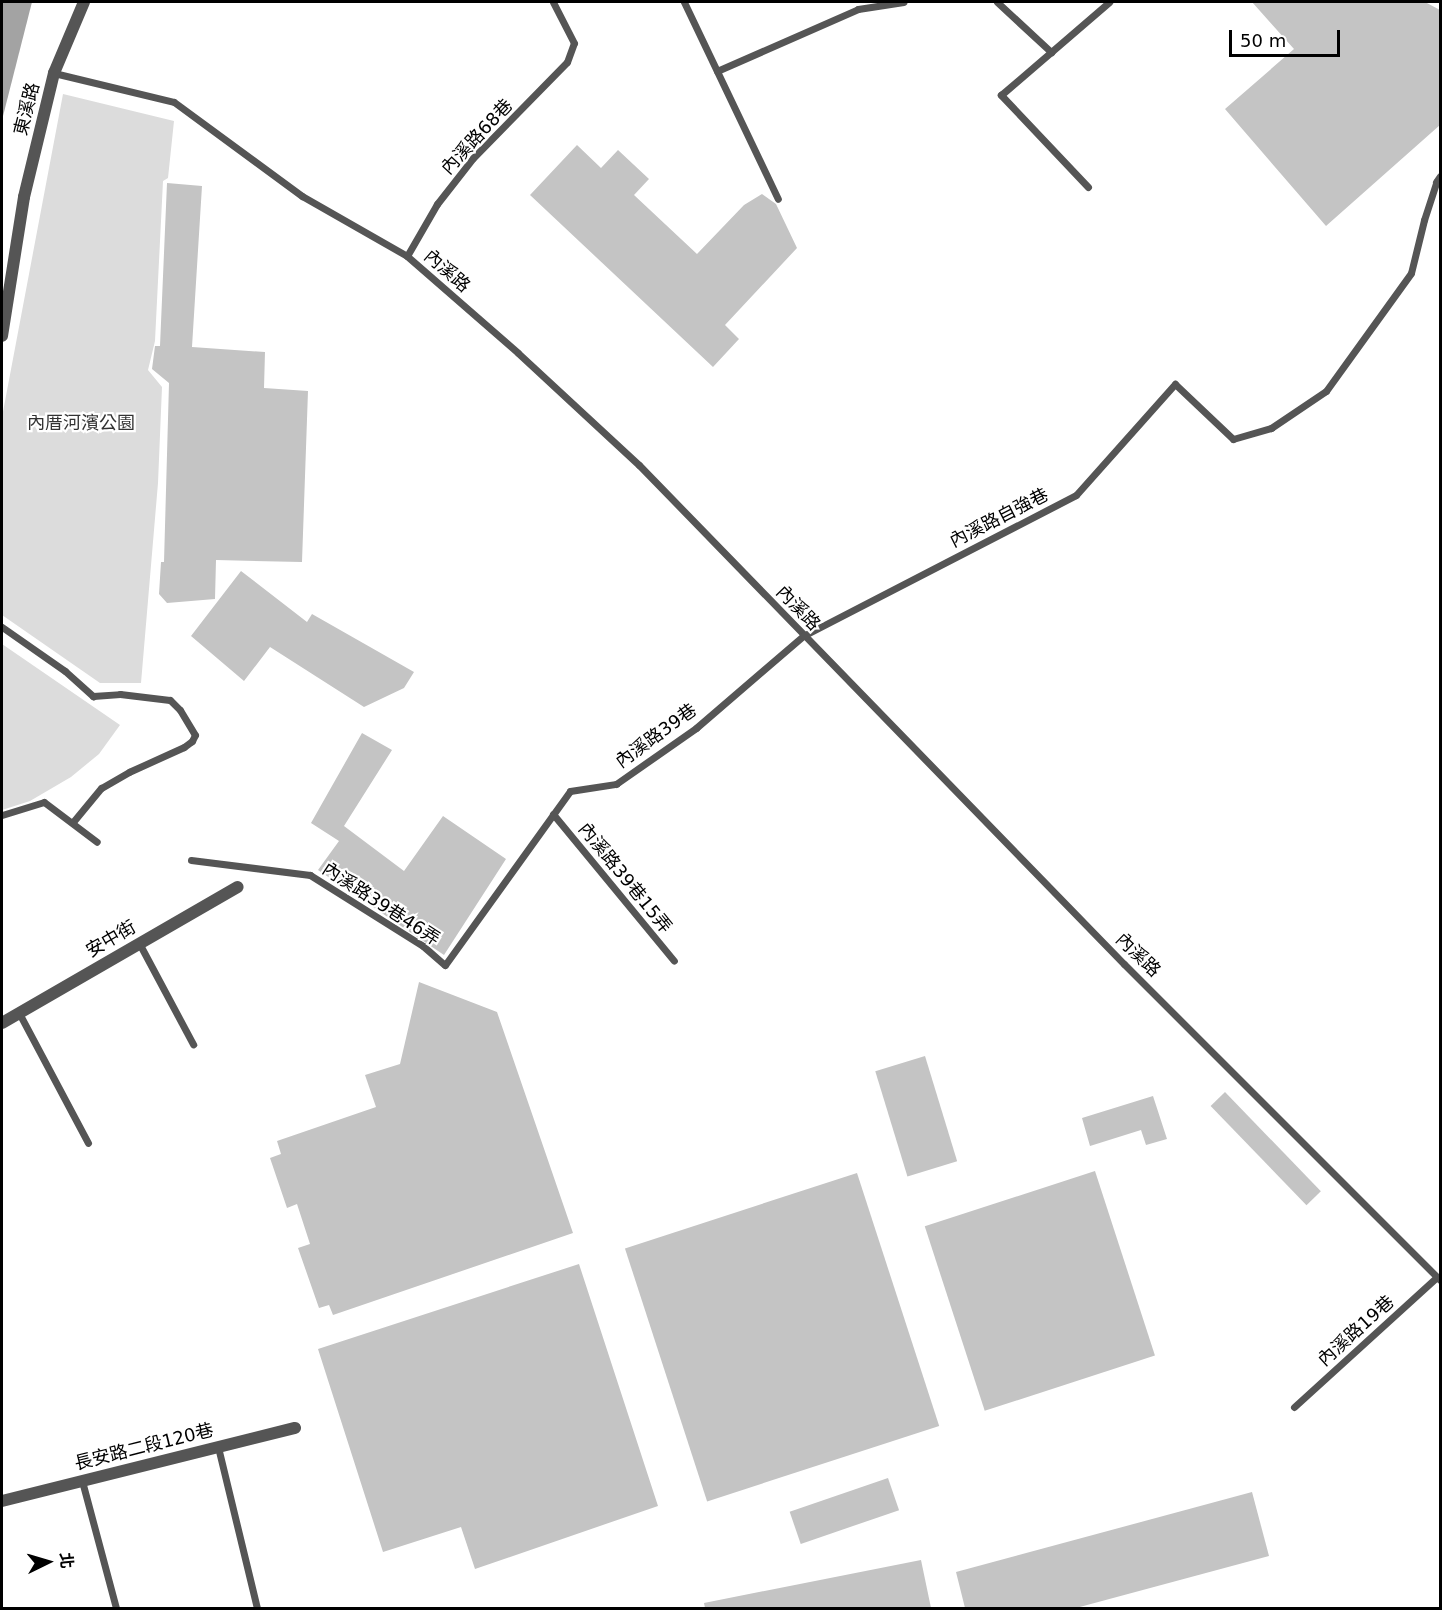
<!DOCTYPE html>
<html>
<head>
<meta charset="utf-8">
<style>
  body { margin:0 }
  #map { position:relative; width:1442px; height:1610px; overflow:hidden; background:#fff; font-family:"DejaVu Sans","Noto Sans TC",sans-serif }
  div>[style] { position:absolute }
  .green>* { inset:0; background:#dcdcdc }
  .water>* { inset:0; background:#a3a3a3 }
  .building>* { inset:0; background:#c4c4c4; transform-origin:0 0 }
  .lane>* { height:7px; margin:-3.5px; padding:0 3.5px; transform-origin:3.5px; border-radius:3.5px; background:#555 }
  .street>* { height:12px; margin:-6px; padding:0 6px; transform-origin:6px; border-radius:6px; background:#555 }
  span { translate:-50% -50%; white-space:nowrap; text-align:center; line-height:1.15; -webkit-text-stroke:4.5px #fff; paint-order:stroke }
  .street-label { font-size:18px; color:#000 }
  .park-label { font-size:18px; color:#333 }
  .frame { position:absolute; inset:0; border:3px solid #000; pointer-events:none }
  .north { position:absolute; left:18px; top:1532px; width:60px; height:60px; -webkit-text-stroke:4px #fff; paint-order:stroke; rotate:85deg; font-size:16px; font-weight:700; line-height:24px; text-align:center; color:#000 }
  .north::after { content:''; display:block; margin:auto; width:21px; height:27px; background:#000; clip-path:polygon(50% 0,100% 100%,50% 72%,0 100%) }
  .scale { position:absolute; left:1229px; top:30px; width:111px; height:27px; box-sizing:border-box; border:3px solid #000; border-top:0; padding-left:8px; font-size:18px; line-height:21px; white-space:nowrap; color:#000; -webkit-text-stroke:4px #fff; paint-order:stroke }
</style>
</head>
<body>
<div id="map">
  <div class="green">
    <div style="clip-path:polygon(63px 94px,174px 121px,168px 178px,163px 181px,155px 341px,148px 370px,162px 387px,158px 483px,141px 683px,100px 683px,2px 615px,2px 417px)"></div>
    <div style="clip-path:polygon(2px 644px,120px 725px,99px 754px,71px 777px,30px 801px,2px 810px)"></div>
  </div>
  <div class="water">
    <div style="clip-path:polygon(2px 2px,32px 2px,2px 120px)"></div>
  </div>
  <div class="building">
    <div style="clip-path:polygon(1252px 2px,1425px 2px,1440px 10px,1440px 125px,1326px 226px,1225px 109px,1294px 49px)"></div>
    <div style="clip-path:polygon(577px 145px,601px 168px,618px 150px,649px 179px,634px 195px,697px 254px,744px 205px,762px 194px,776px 204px,797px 248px,725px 325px,739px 339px,713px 367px,530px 195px)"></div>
    <div style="clip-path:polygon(167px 183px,202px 186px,192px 347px,265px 352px,264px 388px,308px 391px,302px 562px,216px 560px,215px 599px,167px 603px,159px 594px,161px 562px,164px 562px,169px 383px,152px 369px,155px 346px,160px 346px)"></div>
    <div style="clip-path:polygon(241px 571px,307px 622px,312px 614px,414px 672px,404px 688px,364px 707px,270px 647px,244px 681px,191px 636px)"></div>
    <div style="clip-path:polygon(362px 733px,392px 750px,344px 826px,404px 871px,443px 816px,506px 859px,444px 955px,318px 870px,339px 841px,311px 823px)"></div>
    <div style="clip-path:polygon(419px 982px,497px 1012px,573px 1233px,333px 1315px,329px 1305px,319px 1308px,298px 1248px,310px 1244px,297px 1204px,287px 1208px,270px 1158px,281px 1154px,277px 1141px,376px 1107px,365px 1075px,400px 1064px)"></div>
    <div style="left:925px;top:1056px;width:110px;height:52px;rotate:73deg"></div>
    <div style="left:1225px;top:1092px;width:138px;height:20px;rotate:46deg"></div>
    <div style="clip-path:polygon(1153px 1096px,1167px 1139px,1146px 1145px,1141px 1130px,1090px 1146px,1082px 1118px)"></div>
    <div style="left:1095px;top:1171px;width:194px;height:179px;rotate:72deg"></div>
    <div style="left:857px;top:1173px;width:266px;height:244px;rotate:72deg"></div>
    <div style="clip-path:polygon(579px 1264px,658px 1506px,475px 1569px,461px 1527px,383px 1552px,318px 1349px)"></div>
    <div style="left:888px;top:1478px;width:34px;height:104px;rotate:71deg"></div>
    <div style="clip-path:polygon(1252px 1492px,1269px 1556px,1076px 1608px,965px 1608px,956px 1572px)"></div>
    <div style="clip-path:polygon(921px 1560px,931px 1608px,705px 1608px,704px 1603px)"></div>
  </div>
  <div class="lane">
    <div style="left:684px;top:2px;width:218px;rotate:64.5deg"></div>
    <div style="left:997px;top:2px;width:74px;rotate:42.8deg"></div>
    <div style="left:717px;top:71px;width:154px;rotate:-23.7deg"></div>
    <div style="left:858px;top:9px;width:46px;rotate:-8.8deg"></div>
    <div style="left:54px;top:73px;width:123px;rotate:13.6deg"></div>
    <div style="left:174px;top:102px;width:159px;rotate:36.3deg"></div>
    <div style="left:302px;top:196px;width:121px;rotate:29.7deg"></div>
    <div style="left:407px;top:256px;width:147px;rotate:41.1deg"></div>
    <div style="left:518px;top:353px;width:165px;rotate:42.8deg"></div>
    <div style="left:639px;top:465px;width:696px;rotate:45.82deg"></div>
    <div style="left:1124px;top:964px;width:447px;rotate:45deg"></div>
    <div style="left:1088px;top:187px;width:127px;rotate:-133.4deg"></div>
    <div style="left:1001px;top:95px;width:143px;rotate:-40.7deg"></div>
    <div style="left:407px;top:256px;width:60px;rotate:-60deg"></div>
    <div style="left:437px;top:204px;width:58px;rotate:-52deg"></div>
    <div style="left:473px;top:158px;width:134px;rotate:-45.6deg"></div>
    <div style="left:567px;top:62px;width:20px;rotate:-70deg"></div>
    <div style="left:574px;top:43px;width:46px;rotate:-117.1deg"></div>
    <div style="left:2px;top:627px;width:77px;rotate:34.9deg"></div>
    <div style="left:65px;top:671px;width:38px;rotate:42deg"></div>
    <div style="left:93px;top:696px;width:27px;rotate:-4deg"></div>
    <div style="left:120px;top:694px;width:50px;rotate:6.8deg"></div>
    <div style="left:170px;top:700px;width:14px;rotate:45deg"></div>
    <div style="left:180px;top:710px;width:29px;rotate:59deg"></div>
    <div style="left:195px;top:735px;width:7px;rotate:117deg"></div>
    <div style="left:192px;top:741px;width:10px;rotate:143deg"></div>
    <div style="left:184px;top:747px;width:60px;rotate:155.6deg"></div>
    <div style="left:129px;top:772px;width:32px;rotate:150deg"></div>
    <div style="left:101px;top:788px;width:45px;rotate:129.6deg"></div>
    <div style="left:553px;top:814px;width:190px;rotate:50.5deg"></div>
    <div style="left:2px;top:815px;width:44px;rotate:-17.2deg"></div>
    <div style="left:44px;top:802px;width:66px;rotate:37deg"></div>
    <div style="left:191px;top:860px;width:120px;rotate:7.2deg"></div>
    <div style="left:310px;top:875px;width:133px;rotate:32.1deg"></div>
    <div style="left:423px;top:946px;width:29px;rotate:41deg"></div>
    <div style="left:445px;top:965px;width:214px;rotate:-54.3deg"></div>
    <div style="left:570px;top:791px;width:47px;rotate:-8.7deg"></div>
    <div style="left:616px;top:784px;width:98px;rotate:-35deg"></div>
    <div style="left:696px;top:728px;width:141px;rotate:-40.7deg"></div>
    <div style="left:803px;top:636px;width:307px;rotate:-27.3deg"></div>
    <div style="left:1076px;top:495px;width:149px;rotate:-48.3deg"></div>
    <div style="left:1175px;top:384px;width:80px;rotate:43.5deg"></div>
    <div style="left:1233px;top:439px;width:40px;rotate:-16deg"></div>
    <div style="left:1271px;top:428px;width:66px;rotate:-33.9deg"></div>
    <div style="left:1326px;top:391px;width:145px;rotate:-54.2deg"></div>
    <div style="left:1411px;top:273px;width:55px;rotate:-76.2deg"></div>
    <div style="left:1424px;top:220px;width:40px;rotate:-72deg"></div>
    <div style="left:1436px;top:182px;width:7px;rotate:-56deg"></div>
    <div style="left:139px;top:943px;width:115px;rotate:61.9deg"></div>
    <div style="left:19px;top:1013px;width:147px;rotate:62deg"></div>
    <div style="left:1294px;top:1407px;width:193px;rotate:-42.3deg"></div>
    <div style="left:218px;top:1447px;width:166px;rotate:76.4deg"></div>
    <div style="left:82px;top:1481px;width:131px;rotate:75deg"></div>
  </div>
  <div class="street">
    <div style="left:2px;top:336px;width:141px;rotate:-81deg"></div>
    <div style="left:24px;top:197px;width:128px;rotate:-76.4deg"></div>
    <div style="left:54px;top:73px;width:77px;rotate:-67.1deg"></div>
    <div style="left:2px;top:1023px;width:272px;rotate:-30deg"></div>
    <div style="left:2px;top:1501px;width:302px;rotate:-14deg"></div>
  </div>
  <div class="street-label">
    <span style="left:27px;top:109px;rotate:-76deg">東溪路</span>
    <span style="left:477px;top:137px;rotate:-47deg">內溪路68巷</span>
    <span style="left:447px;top:271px;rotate:41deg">內溪路</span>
    <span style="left:999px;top:518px;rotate:-27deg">內溪路自強巷</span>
    <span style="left:798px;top:608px;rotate:46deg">內溪路</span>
    <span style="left:656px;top:736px;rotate:-36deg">內溪路39巷</span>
    <span style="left:625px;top:878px;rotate:51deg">內溪路39巷15弄</span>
    <span style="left:381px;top:904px;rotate:33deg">內溪路39巷46弄</span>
    <span style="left:111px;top:939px;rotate:-30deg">安中街</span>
    <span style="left:1138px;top:955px;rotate:44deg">內溪路</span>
    <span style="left:1356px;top:1331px;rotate:-42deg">內溪路19巷</span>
    <span style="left:144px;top:1447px;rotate:-14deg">長安路二段120巷</span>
  </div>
  <div class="park-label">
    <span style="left:81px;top:423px">內厝河濱公園</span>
  </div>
  <div class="frame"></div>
  <div class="north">北</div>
  <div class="scale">50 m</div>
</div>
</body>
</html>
